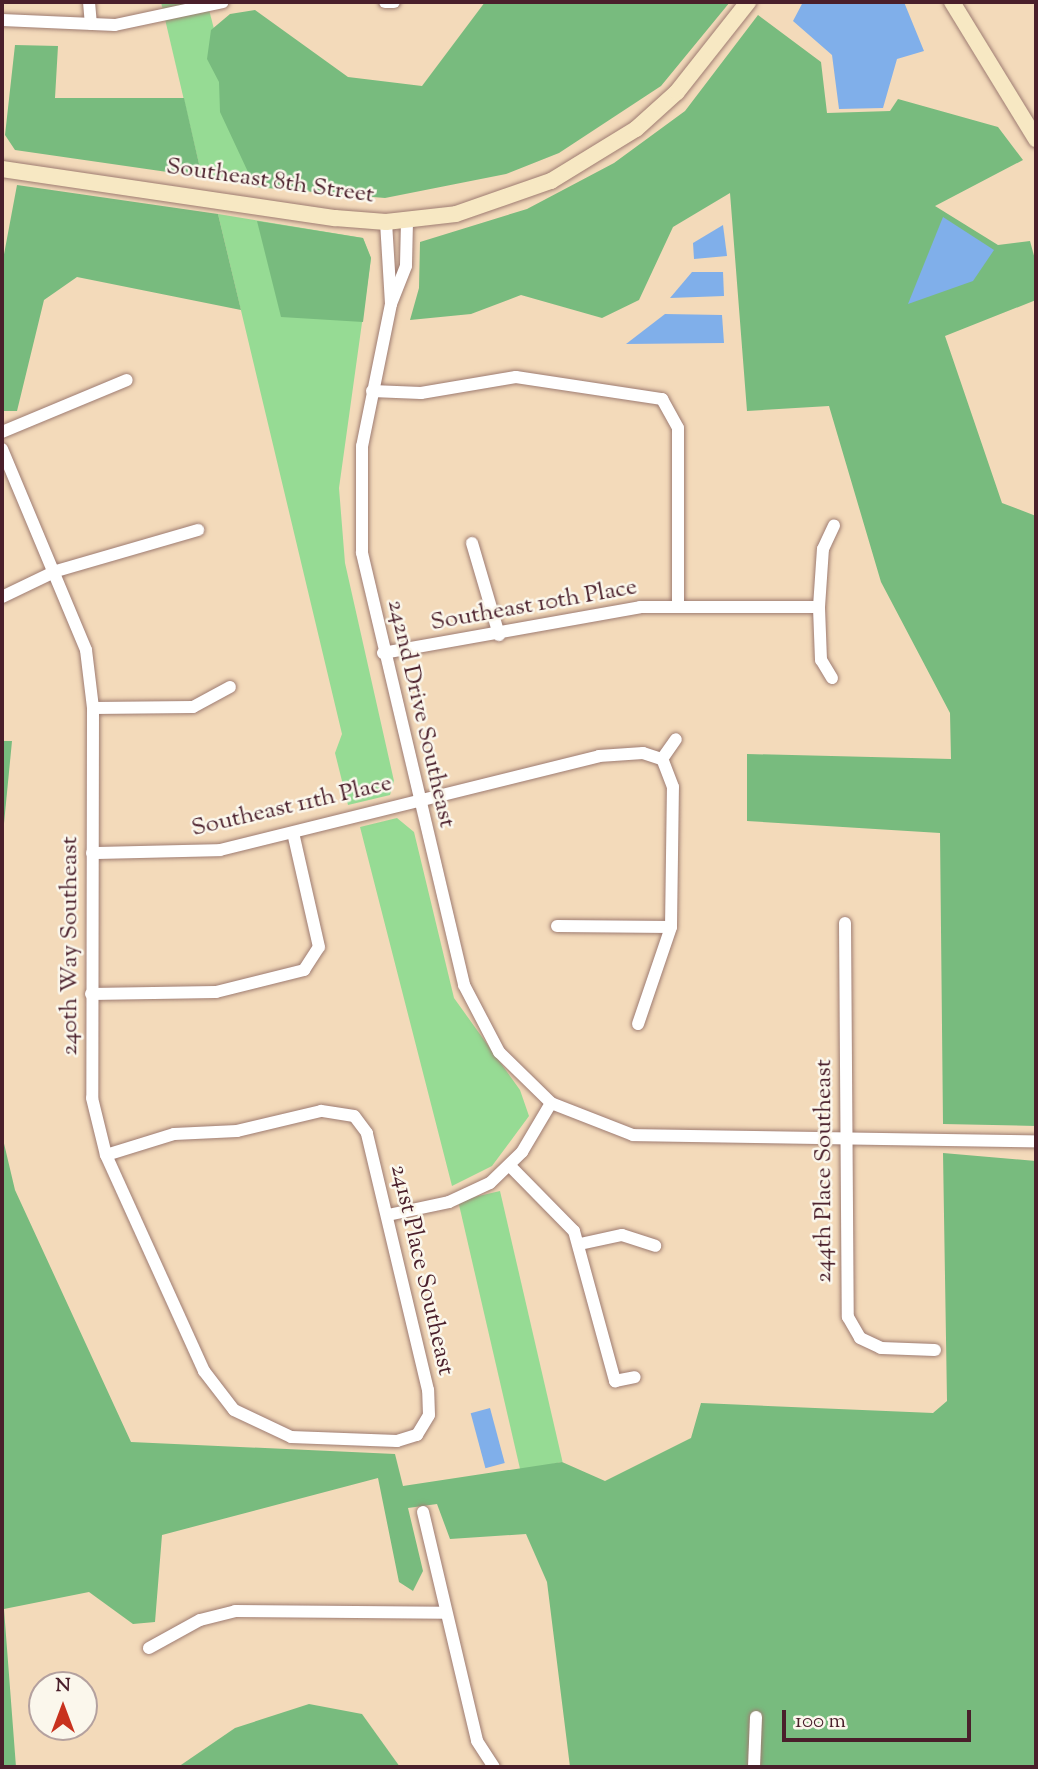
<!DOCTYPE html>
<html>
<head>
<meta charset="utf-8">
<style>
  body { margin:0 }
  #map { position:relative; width:1038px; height:1769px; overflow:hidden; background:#f3daba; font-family:"Sorts Mill Goudy",serif }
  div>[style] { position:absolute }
  .green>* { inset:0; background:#96db94; transform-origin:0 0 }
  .forest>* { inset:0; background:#78bb7e }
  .water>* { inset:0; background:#80afea; transform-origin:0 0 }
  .roads { filter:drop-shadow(0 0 2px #9e7c72) drop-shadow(0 0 2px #9e7c72) }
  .street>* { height:12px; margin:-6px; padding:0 6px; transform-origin:6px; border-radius:6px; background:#fff }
  .secondary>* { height:16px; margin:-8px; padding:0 8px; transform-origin:8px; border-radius:8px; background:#f7e8c3 }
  span { translate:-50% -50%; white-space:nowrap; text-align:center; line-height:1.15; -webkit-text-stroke:5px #fbf7ec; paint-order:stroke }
  .street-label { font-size:24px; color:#4a1f2b }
  .frame { position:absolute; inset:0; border:4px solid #4a1f2b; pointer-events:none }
  .north { position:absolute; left:28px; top:1671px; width:70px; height:70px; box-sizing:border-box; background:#fbf7ec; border:2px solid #b4a19f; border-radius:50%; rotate:0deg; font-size:19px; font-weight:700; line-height:28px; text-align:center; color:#4a1f2b }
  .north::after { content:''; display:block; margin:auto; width:24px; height:32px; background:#c8321e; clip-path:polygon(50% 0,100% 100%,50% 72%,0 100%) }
  .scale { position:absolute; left:782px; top:1710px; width:189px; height:32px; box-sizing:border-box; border:4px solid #4a1f2b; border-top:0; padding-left:9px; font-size:21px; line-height:24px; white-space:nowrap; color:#4a1f2b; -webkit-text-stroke:5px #fbf7ec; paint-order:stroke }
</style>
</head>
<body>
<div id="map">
  <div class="green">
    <div style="clip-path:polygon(161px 2px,207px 2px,255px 187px,202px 177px)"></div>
    <div style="clip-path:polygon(218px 214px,363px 238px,371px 258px,339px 488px,345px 563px,394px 781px,390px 795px,348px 805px,335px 753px,342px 734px)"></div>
    <div style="clip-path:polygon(397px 818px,414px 832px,454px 998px,520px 1090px,529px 1116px,492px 1166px,452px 1186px,360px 827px)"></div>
    <div style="left:500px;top:1191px;width:278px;height:43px;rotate:77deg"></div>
  </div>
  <div class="forest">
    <div style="clip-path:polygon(485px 2px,730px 2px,661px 86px,559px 153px,506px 174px,385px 198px,255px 187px,220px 112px,219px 82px,207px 59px,211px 30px,230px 14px,255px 10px,348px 77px,422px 86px)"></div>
    <div style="clip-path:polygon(758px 15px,821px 62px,827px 113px,890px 111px,898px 99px,998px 127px,1023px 160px,935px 206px,998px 245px,1030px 241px,1036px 263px,1036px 300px,945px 336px,1002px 503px,1036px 516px,1036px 1126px,943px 1124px,940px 833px,747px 821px,747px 754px,951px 759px,950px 713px,881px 582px,829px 406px,747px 411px,730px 193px,673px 227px,639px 300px,602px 318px,521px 295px,471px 314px,410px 320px,419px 288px,420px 242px,527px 209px,614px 163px,685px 111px)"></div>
    <div style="clip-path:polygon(15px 45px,58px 46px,55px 98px,184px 98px,202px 177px,15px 150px,5px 135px)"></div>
    <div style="clip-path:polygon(17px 185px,218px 214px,241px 310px,77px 277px,44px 300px,17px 411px,2px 411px,2px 265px)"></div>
    <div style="clip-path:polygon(257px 221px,363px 238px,371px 258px,363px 322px,281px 317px)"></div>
    <div style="clip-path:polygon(2px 741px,12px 741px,2px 844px)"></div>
    <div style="clip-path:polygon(2px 1135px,15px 1190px,131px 1442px,395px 1454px,403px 1486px,562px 1462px,605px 1481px,691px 1438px,701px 1403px,933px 1413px,947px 1401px,943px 1153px,1036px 1161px,1036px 1767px,570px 1767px,547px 1582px,526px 1534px,450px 1539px,437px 1504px,408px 1508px,423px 1571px,413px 1591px,399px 1582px,378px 1478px,162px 1535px,155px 1622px,133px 1624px,89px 1592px,4px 1609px,16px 1767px,2px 1767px)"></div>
    <div style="clip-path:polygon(309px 1704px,362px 1714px,400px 1767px,178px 1767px,235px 1728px)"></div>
  </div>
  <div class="water">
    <div style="clip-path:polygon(803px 2px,904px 2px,924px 51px,897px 59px,883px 108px,839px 109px,832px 55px,793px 21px)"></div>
    <div style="clip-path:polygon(943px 217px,994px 250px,973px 281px,908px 304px)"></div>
    <div style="clip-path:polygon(723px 225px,727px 256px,694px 259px,693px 243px)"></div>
    <div style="clip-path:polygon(692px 272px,723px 272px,724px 296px,670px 298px)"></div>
    <div style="clip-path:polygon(665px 314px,722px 315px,724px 343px,626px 344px)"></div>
    <div style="left:490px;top:1408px;width:57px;height:20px;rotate:75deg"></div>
  </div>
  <div class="roads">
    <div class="street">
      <div style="left:89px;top:2px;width:22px;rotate:85deg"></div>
      <div style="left:385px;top:2px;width:9px"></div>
      <div style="left:2px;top:20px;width:113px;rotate:2.5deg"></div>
      <div style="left:115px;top:25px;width:110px;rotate:-12deg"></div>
      <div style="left:407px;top:221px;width:45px;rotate:91.3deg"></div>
      <div style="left:406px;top:266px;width:41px;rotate:111.5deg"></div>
      <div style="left:391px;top:304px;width:145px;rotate:101.5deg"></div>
      <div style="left:362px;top:446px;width:107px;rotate:90deg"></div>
      <div style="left:362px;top:553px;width:444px;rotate:76.7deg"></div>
      <div style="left:464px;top:985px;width:76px;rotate:62.4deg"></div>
      <div style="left:499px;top:1052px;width:73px;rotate:44.4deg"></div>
      <div style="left:551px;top:1103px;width:88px;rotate:21.3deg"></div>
      <div style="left:633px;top:1135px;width:403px;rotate:0.9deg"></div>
      <div style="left:386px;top:222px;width:82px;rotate:86.5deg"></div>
      <div style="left:372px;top:391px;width:49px;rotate:2.3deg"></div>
      <div style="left:421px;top:393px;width:96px;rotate:-9.6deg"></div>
      <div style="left:516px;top:377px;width:148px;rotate:8.6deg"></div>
      <div style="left:662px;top:399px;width:33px;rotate:61deg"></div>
      <div style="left:678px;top:428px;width:179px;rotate:90deg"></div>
      <div style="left:2px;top:432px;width:135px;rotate:-22.6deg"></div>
      <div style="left:2px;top:449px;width:218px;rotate:67.3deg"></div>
      <div style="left:86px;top:650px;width:58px;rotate:83.1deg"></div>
      <div style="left:93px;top:708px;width:390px;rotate:90.1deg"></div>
      <div style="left:92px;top:1098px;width:59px;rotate:76.2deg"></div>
      <div style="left:106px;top:1155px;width:237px;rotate:65.6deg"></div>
      <div style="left:204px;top:1371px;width:49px;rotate:52.4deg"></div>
      <div style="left:234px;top:1410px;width:63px;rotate:25.3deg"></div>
      <div style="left:291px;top:1437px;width:106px;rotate:2.2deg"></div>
      <div style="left:397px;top:1441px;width:21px;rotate:-17deg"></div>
      <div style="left:417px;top:1435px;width:23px;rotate:-59deg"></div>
      <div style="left:429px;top:1415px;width:25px;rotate:-92deg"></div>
      <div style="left:428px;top:1390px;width:264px;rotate:-103.4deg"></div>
      <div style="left:367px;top:1133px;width:21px;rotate:-127deg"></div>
      <div style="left:354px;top:1116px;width:33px;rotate:-171deg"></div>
      <div style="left:321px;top:1111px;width:86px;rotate:166.6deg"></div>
      <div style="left:237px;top:1131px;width:63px;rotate:177.3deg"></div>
      <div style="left:174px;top:1134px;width:71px;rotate:162.8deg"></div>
      <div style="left:472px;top:543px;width:96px;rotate:73.6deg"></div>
      <div style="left:2px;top:597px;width:60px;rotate:-25.7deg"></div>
      <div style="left:56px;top:571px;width:148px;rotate:-16.1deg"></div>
      <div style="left:383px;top:653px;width:261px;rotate:-10.1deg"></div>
      <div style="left:640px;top:607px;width:179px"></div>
      <div style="left:832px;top:678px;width:21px;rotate:-121deg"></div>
      <div style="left:821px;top:660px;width:53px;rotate:-92.2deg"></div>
      <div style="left:819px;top:607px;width:58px;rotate:-86.1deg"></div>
      <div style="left:823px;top:549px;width:26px;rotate:-65deg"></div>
      <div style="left:93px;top:708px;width:100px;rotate:-0.6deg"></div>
      <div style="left:193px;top:707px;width:42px;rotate:-28.4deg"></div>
      <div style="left:92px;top:853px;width:128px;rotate:-1.3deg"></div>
      <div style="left:220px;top:850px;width:390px;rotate:-13.9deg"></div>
      <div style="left:599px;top:756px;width:44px;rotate:-3.9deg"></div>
      <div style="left:643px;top:753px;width:20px;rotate:18deg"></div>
      <div style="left:845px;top:923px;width:394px;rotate:89.6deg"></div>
      <div style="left:848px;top:1317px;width:24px;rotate:60deg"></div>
      <div style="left:860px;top:1338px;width:23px;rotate:25deg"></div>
      <div style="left:881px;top:1348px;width:54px;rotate:2.1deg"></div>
      <div style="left:557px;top:926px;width:114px;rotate:0.5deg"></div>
      <div style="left:91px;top:994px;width:125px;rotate:-0.9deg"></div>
      <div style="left:216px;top:992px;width:91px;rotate:-14deg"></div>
      <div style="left:304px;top:970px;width:27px;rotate:-57deg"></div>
      <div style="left:319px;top:947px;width:117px;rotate:-102.8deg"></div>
      <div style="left:638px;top:1024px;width:102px;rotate:-71.2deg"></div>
      <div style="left:671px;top:927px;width:140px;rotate:-89.2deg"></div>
      <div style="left:673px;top:787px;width:30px;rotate:-111deg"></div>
      <div style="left:662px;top:759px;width:24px;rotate:-55deg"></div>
      <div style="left:511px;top:1167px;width:90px;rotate:45.5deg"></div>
      <div style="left:574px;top:1231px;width:156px;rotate:74.7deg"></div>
      <div style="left:615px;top:1381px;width:20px;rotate:-11deg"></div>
      <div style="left:388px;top:1215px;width:62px;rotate:-12deg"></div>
      <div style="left:449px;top:1202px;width:45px;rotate:-24.9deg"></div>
      <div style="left:490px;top:1183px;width:45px;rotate:-44.1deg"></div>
      <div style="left:522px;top:1152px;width:57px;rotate:-59.4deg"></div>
      <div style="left:580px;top:1244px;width:43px;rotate:-12.1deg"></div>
      <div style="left:622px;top:1235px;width:35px;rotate:18deg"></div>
      <div style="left:423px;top:1512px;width:235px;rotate:76.7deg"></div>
      <div style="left:477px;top:1741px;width:31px;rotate:57deg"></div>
      <div style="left:149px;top:1648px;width:58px;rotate:-28.8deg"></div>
      <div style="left:200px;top:1620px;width:36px;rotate:-14deg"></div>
      <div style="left:235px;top:1611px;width:210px;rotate:0.5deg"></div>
      <div style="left:754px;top:1767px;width:50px;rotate:-87.7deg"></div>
    </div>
    <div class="secondary">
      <div style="left:952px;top:2px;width:161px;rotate:58.5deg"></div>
      <div style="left:2px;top:169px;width:337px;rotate:8.4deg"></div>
      <div style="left:335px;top:218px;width:51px;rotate:4.5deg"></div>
      <div style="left:386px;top:222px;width:70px;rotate:-6.5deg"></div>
      <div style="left:456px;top:214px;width:101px;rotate:-19.2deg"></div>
      <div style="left:551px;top:181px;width:100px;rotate:-31.5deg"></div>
      <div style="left:636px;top:129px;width:55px;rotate:-42.1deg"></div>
      <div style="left:677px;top:92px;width:115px;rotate:-51.7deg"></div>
    </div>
  </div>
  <div class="street-label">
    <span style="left:270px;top:182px;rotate:8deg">Southeast 8th Street</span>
    <span style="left:534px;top:606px;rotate:-10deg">Southeast 10th Place</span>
    <span style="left:420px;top:714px;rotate:77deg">242nd Drive Southeast</span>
    <span style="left:292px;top:807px;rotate:-13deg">Southeast 11th Place</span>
    <span style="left:71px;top:946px;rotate:-90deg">240th Way Southeast</span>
    <span style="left:825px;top:1171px;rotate:-90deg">244th Place Southeast</span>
    <span style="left:421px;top:1270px;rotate:77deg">241st Place Southeast</span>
  </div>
  <div class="frame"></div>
  <div class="north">N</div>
  <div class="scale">100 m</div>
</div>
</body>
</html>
